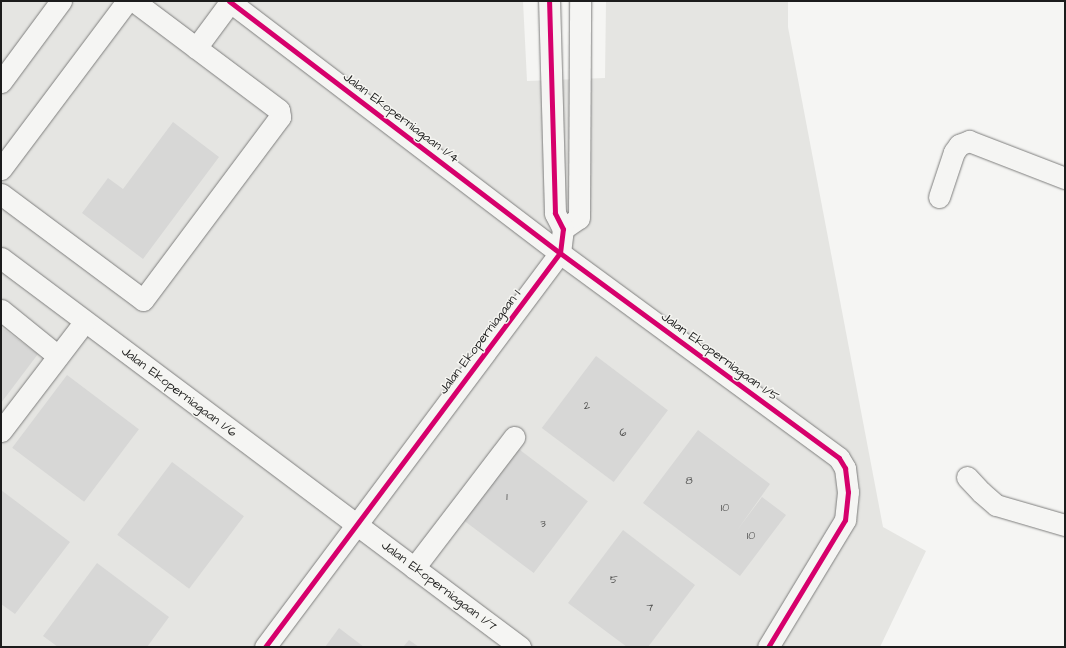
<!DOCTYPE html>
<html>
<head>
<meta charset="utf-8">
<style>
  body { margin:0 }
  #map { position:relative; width:1066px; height:648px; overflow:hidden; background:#f5f5f3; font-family:"Architects Daughter",sans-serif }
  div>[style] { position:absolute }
  .built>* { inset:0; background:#e5e5e2 }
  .building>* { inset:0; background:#d7d7d6; transform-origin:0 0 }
  .roads { filter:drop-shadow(0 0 1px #7e7e7d) drop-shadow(0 0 1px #7e7e7d) }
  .minor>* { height:21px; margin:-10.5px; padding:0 10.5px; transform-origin:10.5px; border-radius:10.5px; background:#f5f5f3 }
  .cycleway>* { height:5px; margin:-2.5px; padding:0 2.5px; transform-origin:2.5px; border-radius:2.5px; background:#d6006c }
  span { translate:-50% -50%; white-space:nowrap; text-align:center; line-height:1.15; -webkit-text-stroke:3px #f6f6f2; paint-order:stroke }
  .number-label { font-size:11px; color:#4b4b4a }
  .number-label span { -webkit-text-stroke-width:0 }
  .street-label { font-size:13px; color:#1c1c1c }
  .frame { position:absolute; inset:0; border:2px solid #1c1c1c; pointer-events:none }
</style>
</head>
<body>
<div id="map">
  <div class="built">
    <div style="clip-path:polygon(1px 1px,523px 1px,527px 81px,605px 78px,606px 1px,788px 1px,788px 27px,883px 527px,926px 551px,880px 647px,1px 647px)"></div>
  </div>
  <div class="building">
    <div style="clip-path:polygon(173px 122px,219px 157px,143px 259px,82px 213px,108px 178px,123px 189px)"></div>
    <div style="clip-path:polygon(1px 327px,38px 354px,1px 403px)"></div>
    <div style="left:596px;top:356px;width:90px;height:90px;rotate:37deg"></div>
    <div style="left:67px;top:375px;width:90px;height:91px;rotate:37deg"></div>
    <div style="clip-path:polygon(698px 430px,770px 484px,738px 529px,762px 497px,786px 515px,740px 576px,643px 503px)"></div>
    <div style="left:516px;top:447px;width:90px;height:90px;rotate:37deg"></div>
    <div style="left:172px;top:462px;width:90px;height:91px;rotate:37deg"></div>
    <div style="clip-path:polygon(1px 490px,70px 542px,15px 614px,1px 604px)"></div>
    <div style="clip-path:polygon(623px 530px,695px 585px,648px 647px,627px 647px,568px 603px)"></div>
    <div style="clip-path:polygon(97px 563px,169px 617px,147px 647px,58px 647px,43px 636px)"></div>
    <div style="clip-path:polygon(339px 628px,364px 647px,325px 647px)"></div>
    <div style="clip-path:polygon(409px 640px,419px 647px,403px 647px)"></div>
  </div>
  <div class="roads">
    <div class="minor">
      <div style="left:229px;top:1px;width:416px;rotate:37.3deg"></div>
      <div style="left:560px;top:253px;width:346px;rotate:36.3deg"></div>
      <div style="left:839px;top:458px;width:12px;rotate:59deg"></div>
      <div style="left:845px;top:468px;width:24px;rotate:83deg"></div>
      <div style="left:848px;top:492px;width:28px;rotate:96deg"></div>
      <div style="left:845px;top:520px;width:149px;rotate:121.2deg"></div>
      <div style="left:196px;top:48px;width:57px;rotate:-53.5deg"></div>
      <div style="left:1px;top:82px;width:101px;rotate:-53.5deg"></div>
      <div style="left:1px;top:169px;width:210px;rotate:-53.1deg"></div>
      <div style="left:1px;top:194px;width:177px;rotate:36.7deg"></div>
      <div style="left:143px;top:300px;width:229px;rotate:-53.2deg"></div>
      <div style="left:280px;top:117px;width:7px;rotate:-98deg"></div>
      <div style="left:279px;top:110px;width:181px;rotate:-143.1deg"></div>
      <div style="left:939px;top:197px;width:47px;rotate:-71.6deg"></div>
      <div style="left:954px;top:152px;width:9px;rotate:-54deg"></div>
      <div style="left:959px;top:145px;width:11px;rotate:-22deg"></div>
      <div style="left:969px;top:141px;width:103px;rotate:21.1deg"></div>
      <div style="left:563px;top:229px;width:19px;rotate:-35deg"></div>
      <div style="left:579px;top:218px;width:217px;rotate:-89.7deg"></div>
      <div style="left:1px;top:258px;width:649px;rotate:36.85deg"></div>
      <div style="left:1px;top:310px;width:73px;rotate:38.9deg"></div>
      <div style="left:1px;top:431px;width:138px;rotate:-52.6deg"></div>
      <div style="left:967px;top:477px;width:21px;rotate:47deg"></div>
      <div style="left:981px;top:492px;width:20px;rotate:41deg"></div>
      <div style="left:996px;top:505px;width:72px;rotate:16.2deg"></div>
      <div style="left:414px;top:568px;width:165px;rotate:-52.6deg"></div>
      <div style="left:265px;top:647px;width:492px;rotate:-53.2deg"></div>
      <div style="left:560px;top:253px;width:24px;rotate:-83deg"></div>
      <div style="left:563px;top:229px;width:18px;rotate:-117deg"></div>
      <div style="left:555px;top:213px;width:212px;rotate:-91.6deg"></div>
    </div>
  </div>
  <div class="cycleway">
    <div style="left:229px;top:1px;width:416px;rotate:37.3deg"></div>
    <div style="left:560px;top:253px;width:346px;rotate:36.3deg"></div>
    <div style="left:839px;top:458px;width:12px;rotate:59deg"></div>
    <div style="left:845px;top:468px;width:24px;rotate:83deg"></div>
    <div style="left:848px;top:492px;width:28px;rotate:96deg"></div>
    <div style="left:845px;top:520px;width:149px;rotate:121.2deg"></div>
    <div style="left:265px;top:647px;width:492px;rotate:-53.2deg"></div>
    <div style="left:560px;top:253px;width:24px;rotate:-83deg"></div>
    <div style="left:563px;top:229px;width:18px;rotate:-117deg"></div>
    <div style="left:555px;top:213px;width:212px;rotate:-91.6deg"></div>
  </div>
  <div class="number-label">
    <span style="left:587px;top:406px">2</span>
    <span style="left:623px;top:433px">6</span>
    <span style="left:689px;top:481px">8</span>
    <span style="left:507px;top:497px">1</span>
    <span style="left:725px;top:508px">10</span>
    <span style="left:543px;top:524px">3</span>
    <span style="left:751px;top:536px">10</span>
    <span style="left:614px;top:580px">5</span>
    <span style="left:650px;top:608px">7</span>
  </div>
  <div class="street-label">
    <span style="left:401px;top:118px;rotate:37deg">Jalan Ekoperniagaan 1/4</span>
    <span style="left:480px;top:342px;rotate:-53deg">Jalan Ekoperniagaan 1</span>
    <span style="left:720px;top:357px;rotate:36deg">Jalan Ekoperniagaan 1/5</span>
    <span style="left:179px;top:392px;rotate:37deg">Jalan Ekoperniagaan 1/6</span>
    <span style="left:439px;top:586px;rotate:37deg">Jalan Ekoperniagaan 1/7</span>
  </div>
  <div class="frame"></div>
</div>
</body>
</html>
